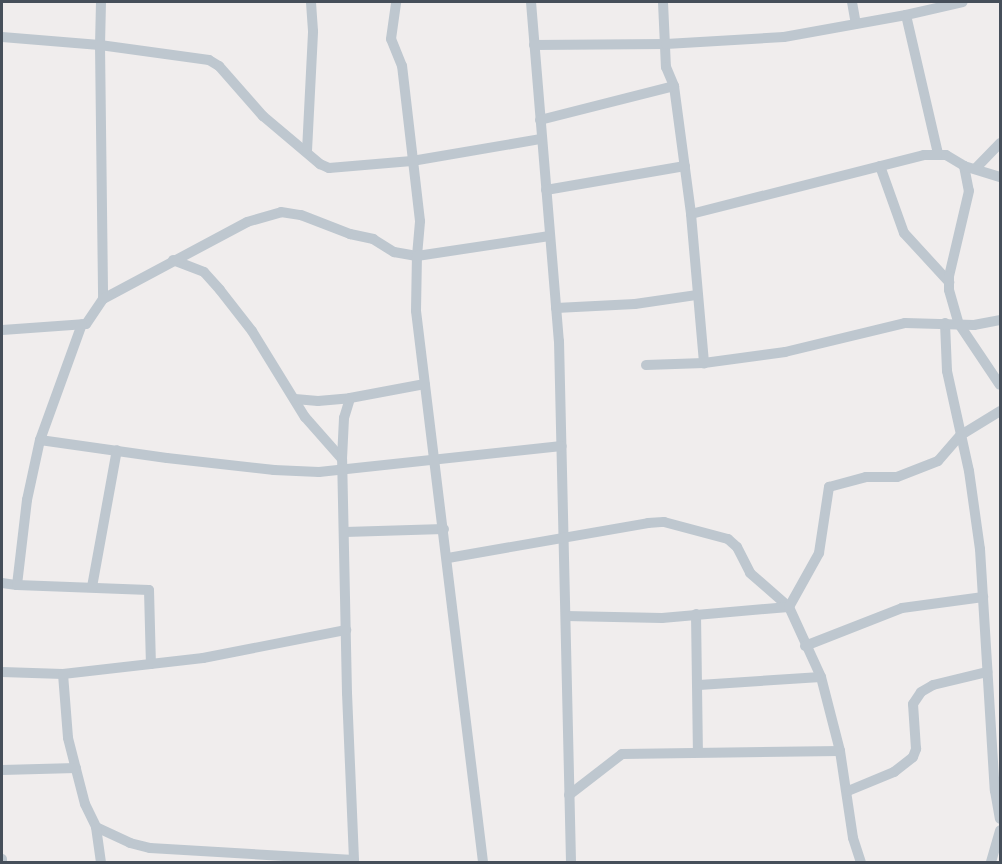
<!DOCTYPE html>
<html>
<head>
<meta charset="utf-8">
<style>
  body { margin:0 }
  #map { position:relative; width:1002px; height:864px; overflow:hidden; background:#f0eded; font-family:Inter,sans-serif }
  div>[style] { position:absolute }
  .minor>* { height:10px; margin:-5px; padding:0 5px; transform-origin:5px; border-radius:5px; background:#bec7cf }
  span { translate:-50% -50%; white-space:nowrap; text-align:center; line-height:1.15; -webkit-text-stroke:4.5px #fff; paint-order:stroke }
  .frame { position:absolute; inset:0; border:3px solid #464f5a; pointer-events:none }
</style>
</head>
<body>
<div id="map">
  <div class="minor">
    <div style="left:101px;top:2px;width:43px;rotate:91.3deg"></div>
    <div style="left:100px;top:45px;width:110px;rotate:7.8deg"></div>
    <div style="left:209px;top:60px;width:12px;rotate:31deg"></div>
    <div style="left:219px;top:66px;width:67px;rotate:48.7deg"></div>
    <div style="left:263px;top:116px;width:75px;rotate:40.1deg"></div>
    <div style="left:320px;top:164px;width:10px;rotate:24deg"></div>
    <div style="left:329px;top:168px;width:83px;rotate:-4.8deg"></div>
    <div style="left:412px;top:161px;width:131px;rotate:-9.7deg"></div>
    <div style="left:531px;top:2px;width:340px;rotate:85.3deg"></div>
    <div style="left:559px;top:341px;width:521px;rotate:88.68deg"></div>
    <div style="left:663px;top:2px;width:65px;rotate:87.4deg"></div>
    <div style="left:666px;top:67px;width:21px;rotate:67deg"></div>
    <div style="left:674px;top:86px;width:129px;rotate:82.4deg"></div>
    <div style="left:691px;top:214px;width:150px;rotate:85deg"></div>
    <div style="left:852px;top:2px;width:22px;rotate:80deg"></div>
    <div style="left:906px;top:15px;width:143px;rotate:77deg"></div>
    <div style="left:2px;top:37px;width:98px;rotate:4.7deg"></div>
    <div style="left:100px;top:45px;width:254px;rotate:89.3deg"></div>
    <div style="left:103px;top:299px;width:30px;rotate:124deg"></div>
    <div style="left:86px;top:324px;width:84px;rotate:175.9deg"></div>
    <div style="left:534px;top:45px;width:132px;rotate:-0.4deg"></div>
    <div style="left:666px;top:44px;width:118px;rotate:-3.4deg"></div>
    <div style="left:784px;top:37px;width:124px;rotate:-10.2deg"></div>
    <div style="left:906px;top:15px;width:58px;rotate:-12.8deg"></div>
    <div style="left:540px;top:120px;width:138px;rotate:-14.2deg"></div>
    <div style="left:307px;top:151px;width:120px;rotate:-87.1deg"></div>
    <div style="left:313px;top:31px;width:29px;rotate:-94deg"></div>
    <div style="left:880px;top:166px;width:71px;rotate:70.3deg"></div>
    <div style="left:904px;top:233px;width:67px;rotate:47.4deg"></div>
    <div style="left:964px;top:166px;width:25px;rotate:79deg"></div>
    <div style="left:969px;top:191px;width:87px;rotate:103.2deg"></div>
    <div style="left:949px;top:276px;width:14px;rotate:90deg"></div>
    <div style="left:949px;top:290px;width:35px;rotate:74deg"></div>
    <div style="left:959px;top:324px;width:73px;rotate:56.1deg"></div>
    <div style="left:975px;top:169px;width:36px;rotate:-46deg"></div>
    <div style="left:546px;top:190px;width:141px;rotate:-9.8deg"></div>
    <div style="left:691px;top:214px;width:240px;rotate:-14.2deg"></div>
    <div style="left:924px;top:155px;width:22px"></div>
    <div style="left:946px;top:155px;width:21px;rotate:31deg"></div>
    <div style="left:964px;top:166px;width:38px;rotate:17deg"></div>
    <div style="left:173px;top:260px;width:33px;rotate:21deg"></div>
    <div style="left:204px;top:272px;width:24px;rotate:48deg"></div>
    <div style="left:220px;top:290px;width:52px;rotate:52deg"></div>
    <div style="left:252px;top:331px;width:101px;rotate:58.4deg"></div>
    <div style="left:305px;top:417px;width:56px;rotate:48.6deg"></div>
    <div style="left:103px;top:299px;width:163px;rotate:-28.1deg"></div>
    <div style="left:247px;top:222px;width:35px;rotate:-16deg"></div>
    <div style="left:281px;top:212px;width:20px;rotate:9deg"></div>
    <div style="left:301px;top:215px;width:53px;rotate:21.2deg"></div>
    <div style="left:350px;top:234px;width:24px;rotate:12deg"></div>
    <div style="left:373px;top:239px;width:25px;rotate:32deg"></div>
    <div style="left:394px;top:252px;width:23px;rotate:10deg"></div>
    <div style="left:417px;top:256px;width:35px;rotate:-85deg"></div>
    <div style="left:420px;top:221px;width:156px;rotate:-96.6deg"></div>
    <div style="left:402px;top:66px;width:29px;rotate:-112deg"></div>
    <div style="left:391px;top:39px;width:37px;rotate:-82deg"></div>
    <div style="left:556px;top:308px;width:79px;rotate:-2.9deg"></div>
    <div style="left:635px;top:304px;width:63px;rotate:-8.3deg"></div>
    <div style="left:945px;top:323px;width:48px;rotate:87.6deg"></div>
    <div style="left:947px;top:371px;width:102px;rotate:77.6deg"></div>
    <div style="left:969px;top:471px;width:79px;rotate:82deg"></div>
    <div style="left:980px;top:549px;width:242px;rotate:86.5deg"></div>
    <div style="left:995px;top:791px;width:28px;rotate:80deg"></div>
    <div style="left:646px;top:365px;width:58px;rotate:-2deg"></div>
    <div style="left:704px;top:363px;width:82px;rotate:-7.7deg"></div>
    <div style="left:785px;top:352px;width:123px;rotate:-13.6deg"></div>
    <div style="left:905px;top:323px;width:69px;rotate:1.7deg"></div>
    <div style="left:974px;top:325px;width:26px;rotate:-11deg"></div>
    <div style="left:295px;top:399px;width:23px;rotate:5deg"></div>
    <div style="left:318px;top:401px;width:32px;rotate:-5deg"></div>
    <div style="left:350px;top:398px;width:76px;rotate:-10.6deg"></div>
    <div style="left:40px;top:440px;width:123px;rotate:-70.1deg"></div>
    <div style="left:345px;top:532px;width:99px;rotate:-1.7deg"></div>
    <div style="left:448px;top:558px;width:203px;rotate:-9.9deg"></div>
    <div style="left:648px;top:523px;width:16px;rotate:-4deg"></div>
    <div style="left:664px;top:522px;width:66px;rotate:14.9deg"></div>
    <div style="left:728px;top:539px;width:12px;rotate:42deg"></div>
    <div style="left:737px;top:547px;width:29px;rotate:63deg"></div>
    <div style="left:750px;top:573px;width:52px;rotate:41.1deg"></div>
    <div style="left:789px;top:607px;width:77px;rotate:65.4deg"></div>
    <div style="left:821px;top:677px;width:76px;rotate:75.6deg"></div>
    <div style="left:840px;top:751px;width:88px;rotate:81.5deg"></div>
    <div style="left:853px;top:838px;width:25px;rotate:72deg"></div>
    <div style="left:2px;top:583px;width:15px;rotate:8deg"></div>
    <div style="left:17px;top:585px;width:86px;rotate:-83.3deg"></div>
    <div style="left:27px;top:500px;width:61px;rotate:-77.8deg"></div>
    <div style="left:40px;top:440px;width:128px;rotate:8.1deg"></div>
    <div style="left:167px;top:458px;width:108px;rotate:6.4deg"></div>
    <div style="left:274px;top:470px;width:45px;rotate:2.5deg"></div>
    <div style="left:319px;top:472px;width:244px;rotate:-6.1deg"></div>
    <div style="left:17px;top:585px;width:132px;rotate:2.2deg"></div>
    <div style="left:149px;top:590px;width:74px;rotate:88.5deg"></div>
    <div style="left:92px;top:587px;width:139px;rotate:-79.7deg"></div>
    <div style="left:696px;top:614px;width:138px;rotate:89.2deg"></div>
    <div style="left:566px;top:616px;width:96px;rotate:1.2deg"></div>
    <div style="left:662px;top:618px;width:127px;rotate:-5deg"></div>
    <div style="left:789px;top:607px;width:62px;rotate:-60.9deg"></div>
    <div style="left:819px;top:553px;width:67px;rotate:-81.4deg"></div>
    <div style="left:829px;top:487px;width:38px;rotate:-15deg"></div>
    <div style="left:866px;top:477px;width:31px"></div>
    <div style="left:897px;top:477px;width:44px;rotate:-21.3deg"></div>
    <div style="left:938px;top:461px;width:35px;rotate:-49deg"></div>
    <div style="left:961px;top:435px;width:46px;rotate:-31.6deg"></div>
    <div style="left:805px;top:646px;width:104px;rotate:-21.4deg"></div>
    <div style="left:902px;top:608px;width:82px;rotate:-7.7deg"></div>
    <div style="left:2px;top:672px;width:61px;rotate:1.9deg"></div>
    <div style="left:63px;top:674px;width:64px;rotate:85.5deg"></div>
    <div style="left:68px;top:738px;width:68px;rotate:75.6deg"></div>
    <div style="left:85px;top:804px;width:25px;rotate:64deg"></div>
    <div style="left:96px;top:827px;width:38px;rotate:25deg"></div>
    <div style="left:130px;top:843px;width:21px;rotate:14deg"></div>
    <div style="left:150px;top:848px;width:204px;rotate:3.4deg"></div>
    <div style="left:354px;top:860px;width:167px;rotate:-92.4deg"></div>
    <div style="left:347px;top:693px;width:234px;rotate:-91.2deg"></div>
    <div style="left:342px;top:459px;width:41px;rotate:-87.2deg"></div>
    <div style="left:344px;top:418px;width:21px;rotate:-73deg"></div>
    <div style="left:63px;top:674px;width:141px;rotate:-6.5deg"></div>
    <div style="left:203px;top:658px;width:146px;rotate:-11.1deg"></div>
    <div style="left:699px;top:685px;width:122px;rotate:-3.8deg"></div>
    <div style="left:2px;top:770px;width:74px;rotate:-1.5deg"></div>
    <div style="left:848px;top:791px;width:50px;rotate:-22.4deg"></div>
    <div style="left:894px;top:772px;width:24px;rotate:-38deg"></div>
    <div style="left:913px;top:757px;width:9px;rotate:-69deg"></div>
    <div style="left:916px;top:749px;width:45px;rotate:-93.8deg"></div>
    <div style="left:913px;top:704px;width:14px;rotate:-56deg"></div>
    <div style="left:921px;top:692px;width:14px;rotate:-30deg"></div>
    <div style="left:933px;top:685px;width:56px;rotate:-13.5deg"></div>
    <div style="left:569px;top:795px;width:67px;rotate:-37.7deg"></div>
    <div style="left:622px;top:754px;width:218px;rotate:-0.8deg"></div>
    <div style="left:96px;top:827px;width:35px;rotate:82deg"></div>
    <div style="left:2px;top:859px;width:3px;rotate:90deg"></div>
    <div style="left:483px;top:862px;width:555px;rotate:-96.93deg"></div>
    <div style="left:416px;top:311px;width:55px;rotate:-89deg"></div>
    <div style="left:417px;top:256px;width:134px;rotate:-8.6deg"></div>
    <div style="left:991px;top:862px;width:33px;rotate:-74deg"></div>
  </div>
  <div class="frame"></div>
</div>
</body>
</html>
